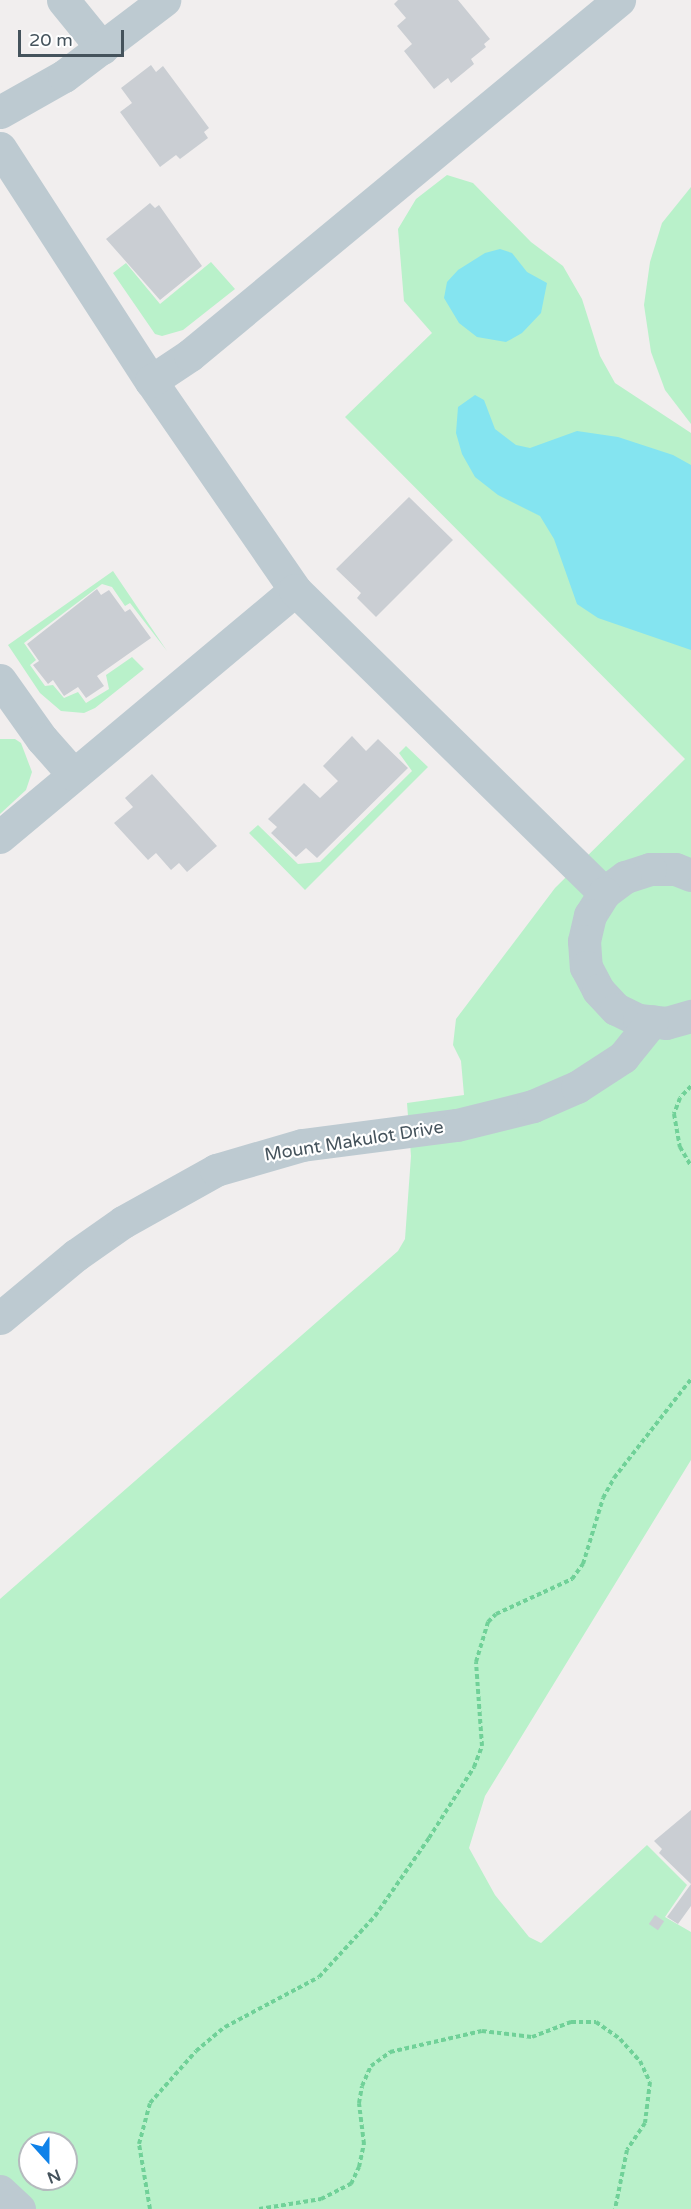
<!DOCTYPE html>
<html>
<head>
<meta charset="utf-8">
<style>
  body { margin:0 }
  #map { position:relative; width:691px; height:2209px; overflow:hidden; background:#f1eeee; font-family:"Varela Round",sans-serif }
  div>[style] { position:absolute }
  .green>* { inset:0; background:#b9f1ca }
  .water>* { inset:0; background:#84e4f0 }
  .building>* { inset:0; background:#caced3; transform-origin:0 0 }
  .path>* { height:4px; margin-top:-2px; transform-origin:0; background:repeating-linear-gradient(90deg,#70d198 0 4.5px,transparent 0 7.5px) }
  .street>* { height:33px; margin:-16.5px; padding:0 16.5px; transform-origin:16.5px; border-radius:16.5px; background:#bdcad1 }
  span { translate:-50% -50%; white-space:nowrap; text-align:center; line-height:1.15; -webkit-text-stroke:4.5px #fff; paint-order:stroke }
  .street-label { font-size:18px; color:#45535c }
  .north { position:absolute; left:18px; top:2131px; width:60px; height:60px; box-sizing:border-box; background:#fff; border:2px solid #b5babe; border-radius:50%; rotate:159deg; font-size:16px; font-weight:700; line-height:24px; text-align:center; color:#45535c }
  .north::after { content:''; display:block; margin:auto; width:21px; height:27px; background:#0f82e9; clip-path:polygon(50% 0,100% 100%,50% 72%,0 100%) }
  .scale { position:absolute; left:18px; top:30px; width:106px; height:27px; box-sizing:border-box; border:3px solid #45535c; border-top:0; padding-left:8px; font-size:18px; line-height:21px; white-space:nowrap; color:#45535c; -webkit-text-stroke:4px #fff; paint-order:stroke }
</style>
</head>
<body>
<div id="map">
  <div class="green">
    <div style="clip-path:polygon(evenodd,447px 175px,473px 183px,531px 242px,563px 266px,582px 299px,600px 356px,615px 383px,691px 433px,691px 1460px,485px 1796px,469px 1848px,495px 1895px,529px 1937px,541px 1943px,647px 1845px,687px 1885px,665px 1917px,691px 1932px,691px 2209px,0 2209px,0 1599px,398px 1251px,405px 1239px,411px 1156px,407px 1103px,464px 1095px,461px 1061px,453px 1045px,456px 1019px,555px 888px,685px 759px,345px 417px,432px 333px,404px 301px,398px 229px,416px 199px,447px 175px,30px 2143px,66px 2143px,66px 2179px,30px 2179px,30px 2143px)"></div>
    <div style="clip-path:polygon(691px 187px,691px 424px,665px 390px,651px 352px,644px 305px,650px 262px,662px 223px)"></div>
    <div style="clip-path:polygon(211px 262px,235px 289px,183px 330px,162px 336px,155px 334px,113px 273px,126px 263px,160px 304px)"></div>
    <div style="clip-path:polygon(113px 571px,167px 651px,130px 603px,125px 606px,112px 587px,102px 584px,24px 643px,36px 660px,30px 665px,45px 686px,53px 685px,64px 698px,78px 692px,86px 703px,109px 689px,106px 675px,132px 657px,144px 669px,95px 708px,84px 713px,61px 711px,40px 693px,8px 645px)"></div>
    <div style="clip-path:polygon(0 739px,15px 739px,21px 743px,32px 772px,26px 790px,0 814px)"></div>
    <div style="clip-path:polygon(406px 746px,428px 767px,305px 890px,249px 833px,258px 825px,298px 864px,320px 862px,412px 771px,399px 753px)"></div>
  </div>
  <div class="water">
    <div style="clip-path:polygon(500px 249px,512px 253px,527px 272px,547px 283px,541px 313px,522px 333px,506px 342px,477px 337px,459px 323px,444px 298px,447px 282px,458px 270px,485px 253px)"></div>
    <div style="clip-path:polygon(475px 395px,484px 400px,495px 429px,516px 445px,530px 448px,577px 431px,618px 437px,673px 455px,691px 465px,691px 650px,598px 618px,577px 604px,554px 539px,540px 516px,498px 495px,475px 477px,462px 454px,456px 433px,458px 407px)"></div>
  </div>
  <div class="building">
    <div style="clip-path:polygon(398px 0,458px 0,490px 39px,484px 44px,486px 47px,471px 59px,474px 64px,451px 83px,448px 78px,434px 89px,404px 51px,412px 44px,397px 26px,406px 18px,394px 4px)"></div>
    <div style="clip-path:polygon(151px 65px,156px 72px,163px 66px,209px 128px,204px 132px,208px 138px,180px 159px,176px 155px,160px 167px,120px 112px,132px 103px,121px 88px)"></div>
    <div style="clip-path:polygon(150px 203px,155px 208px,159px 205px,202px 266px,160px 300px,106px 239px)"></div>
    <div style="clip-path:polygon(409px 497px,453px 540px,376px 617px,357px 598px,361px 593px,336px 569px)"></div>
    <div style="clip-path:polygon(97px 589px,101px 595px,109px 590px,125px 612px,130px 609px,151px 638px,97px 676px,104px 686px,86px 698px,78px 687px,64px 696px,53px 680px,48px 684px,33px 665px,39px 661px,27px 644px)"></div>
    <div style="clip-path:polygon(352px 736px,366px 751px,378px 739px,408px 768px,317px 858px,306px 848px,296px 857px,271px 833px,277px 827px,268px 819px,304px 783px,320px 798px,338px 781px,323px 766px)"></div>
    <div style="clip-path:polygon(152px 774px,217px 846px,187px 872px,179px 863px,171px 870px,156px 853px,148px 860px,114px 823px,133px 807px,125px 798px)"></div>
    <div style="clip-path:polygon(691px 1810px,691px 1906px,678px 1924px,667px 1917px,691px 1884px,659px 1853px,662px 1849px,654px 1841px)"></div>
    <div style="left:655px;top:1915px;width:11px;height:11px;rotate:34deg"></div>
  </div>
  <div class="path">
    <div style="left:691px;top:1086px;width:16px;rotate:133deg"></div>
    <div style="left:680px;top:1098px;width:17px;rotate:111deg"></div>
    <div style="left:674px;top:1114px;width:34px;rotate:80deg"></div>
    <div style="left:680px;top:1147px;width:22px;rotate:60deg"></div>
    <div style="left:150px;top:2209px;width:66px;rotate:-99.6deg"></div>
    <div style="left:139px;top:2144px;width:42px;rotate:-75deg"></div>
    <div style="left:150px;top:2103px;width:69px;rotate:-48.5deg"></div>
    <div style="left:196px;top:2051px;width:38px;rotate:-40deg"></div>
    <div style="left:225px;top:2027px;width:106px;rotate:-28deg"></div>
    <div style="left:319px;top:1977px;width:83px;rotate:-47.4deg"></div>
    <div style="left:375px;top:1916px;width:95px;rotate:-55.3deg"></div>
    <div style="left:429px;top:1838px;width:84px;rotate:-57.6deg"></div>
    <div style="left:474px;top:1767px;width:22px;rotate:-69deg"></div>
    <div style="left:482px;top:1746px;width:84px;rotate:-94.1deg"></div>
    <div style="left:476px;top:1662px;width:42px;rotate:-73.3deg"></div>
    <div style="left:488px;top:1622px;width:11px;rotate:-45deg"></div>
    <div style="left:496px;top:1614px;width:84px;rotate:-24.7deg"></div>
    <div style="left:572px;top:1579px;width:19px;rotate:-54deg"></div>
    <div style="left:583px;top:1564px;width:69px;rotate:-73.1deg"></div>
    <div style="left:603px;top:1498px;width:23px;rotate:-61deg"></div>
    <div style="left:614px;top:1478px;width:125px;rotate:-52.1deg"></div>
    <div style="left:259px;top:2209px;width:63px;rotate:-9.2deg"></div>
    <div style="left:321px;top:2199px;width:34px;rotate:-27deg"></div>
    <div style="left:351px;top:2184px;width:19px;rotate:-65deg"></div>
    <div style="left:359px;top:2167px;width:24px;rotate:-78deg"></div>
    <div style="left:364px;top:2144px;width:41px;rotate:-97deg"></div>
    <div style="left:359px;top:2103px;width:17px;rotate:-80deg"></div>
    <div style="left:362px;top:2086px;width:22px;rotate:-66deg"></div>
    <div style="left:371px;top:2066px;width:24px;rotate:-36deg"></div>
    <div style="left:390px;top:2052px;width:94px;rotate:-12.9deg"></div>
    <div style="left:482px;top:2031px;width:50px;rotate:6.8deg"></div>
    <div style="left:532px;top:2037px;width:42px;rotate:-21deg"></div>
    <div style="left:571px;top:2022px;width:25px"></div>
    <div style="left:596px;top:2022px;width:29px;rotate:35deg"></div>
    <div style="left:620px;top:2039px;width:30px;rotate:48deg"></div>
    <div style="left:640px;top:2061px;width:23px;rotate:65deg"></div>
    <div style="left:650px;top:2082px;width:41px;rotate:97deg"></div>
    <div style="left:645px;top:2123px;width:32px;rotate:124deg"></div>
    <div style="left:627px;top:2150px;width:60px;rotate:101.5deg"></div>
  </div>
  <div class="street">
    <div style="left:63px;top:0;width:62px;rotate:50.9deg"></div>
    <div style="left:0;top:112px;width:73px;rotate:-29.4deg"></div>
    <div style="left:64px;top:76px;width:126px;rotate:-37.2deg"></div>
    <div style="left:0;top:148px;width:278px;rotate:57.1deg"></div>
    <div style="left:151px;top:381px;width:254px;rotate:55.4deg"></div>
    <div style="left:295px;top:590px;width:385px;rotate:140.1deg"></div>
    <div style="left:151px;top:381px;width:47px;rotate:-33.7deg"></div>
    <div style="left:190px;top:355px;width:557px;rotate:-39.61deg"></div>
    <div style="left:295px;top:590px;width:433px;rotate:44.4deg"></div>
    <div style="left:0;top:680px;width:72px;rotate:54.6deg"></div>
    <div style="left:42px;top:739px;width:47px;rotate:48.5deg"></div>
    <div style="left:691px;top:875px;width:17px;rotate:-159deg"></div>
    <div style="left:675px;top:869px;width:25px;rotate:180deg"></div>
    <div style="left:650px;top:869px;width:26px;rotate:162deg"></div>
    <div style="left:625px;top:877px;width:26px;rotate:143deg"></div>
    <div style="left:604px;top:893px;width:26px;rotate:122deg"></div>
    <div style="left:590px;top:915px;width:27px;rotate:103deg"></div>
    <div style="left:584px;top:941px;width:26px;rotate:86deg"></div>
    <div style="left:586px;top:967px;width:26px;rotate:62deg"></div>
    <div style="left:598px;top:990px;width:26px;rotate:47deg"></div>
    <div style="left:616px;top:1009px;width:25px;rotate:26deg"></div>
    <div style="left:639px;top:1020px;width:27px;rotate:6deg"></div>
    <div style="left:666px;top:1023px;width:26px;rotate:-16deg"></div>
    <div style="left:0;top:1318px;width:99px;rotate:-39.7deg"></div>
    <div style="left:76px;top:1255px;width:57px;rotate:-35.1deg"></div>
    <div style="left:123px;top:1222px;width:107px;rotate:-29.2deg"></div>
    <div style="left:216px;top:1170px;width:90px;rotate:-16.2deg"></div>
    <div style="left:302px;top:1145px;width:156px;rotate:-7.4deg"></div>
    <div style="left:457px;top:1125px;width:78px;rotate:-14deg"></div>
    <div style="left:533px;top:1106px;width:48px;rotate:-23.4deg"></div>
    <div style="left:577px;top:1087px;width:55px;rotate:-33.1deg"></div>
    <div style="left:623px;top:1057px;width:46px;rotate:-51.1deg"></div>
    <div style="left:0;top:2191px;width:26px;rotate:43deg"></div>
  </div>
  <div class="street-label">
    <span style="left:354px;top:1141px;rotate:-9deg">Mount Makulot Drive</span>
  </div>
  <div class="north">N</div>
  <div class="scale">20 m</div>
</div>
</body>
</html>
